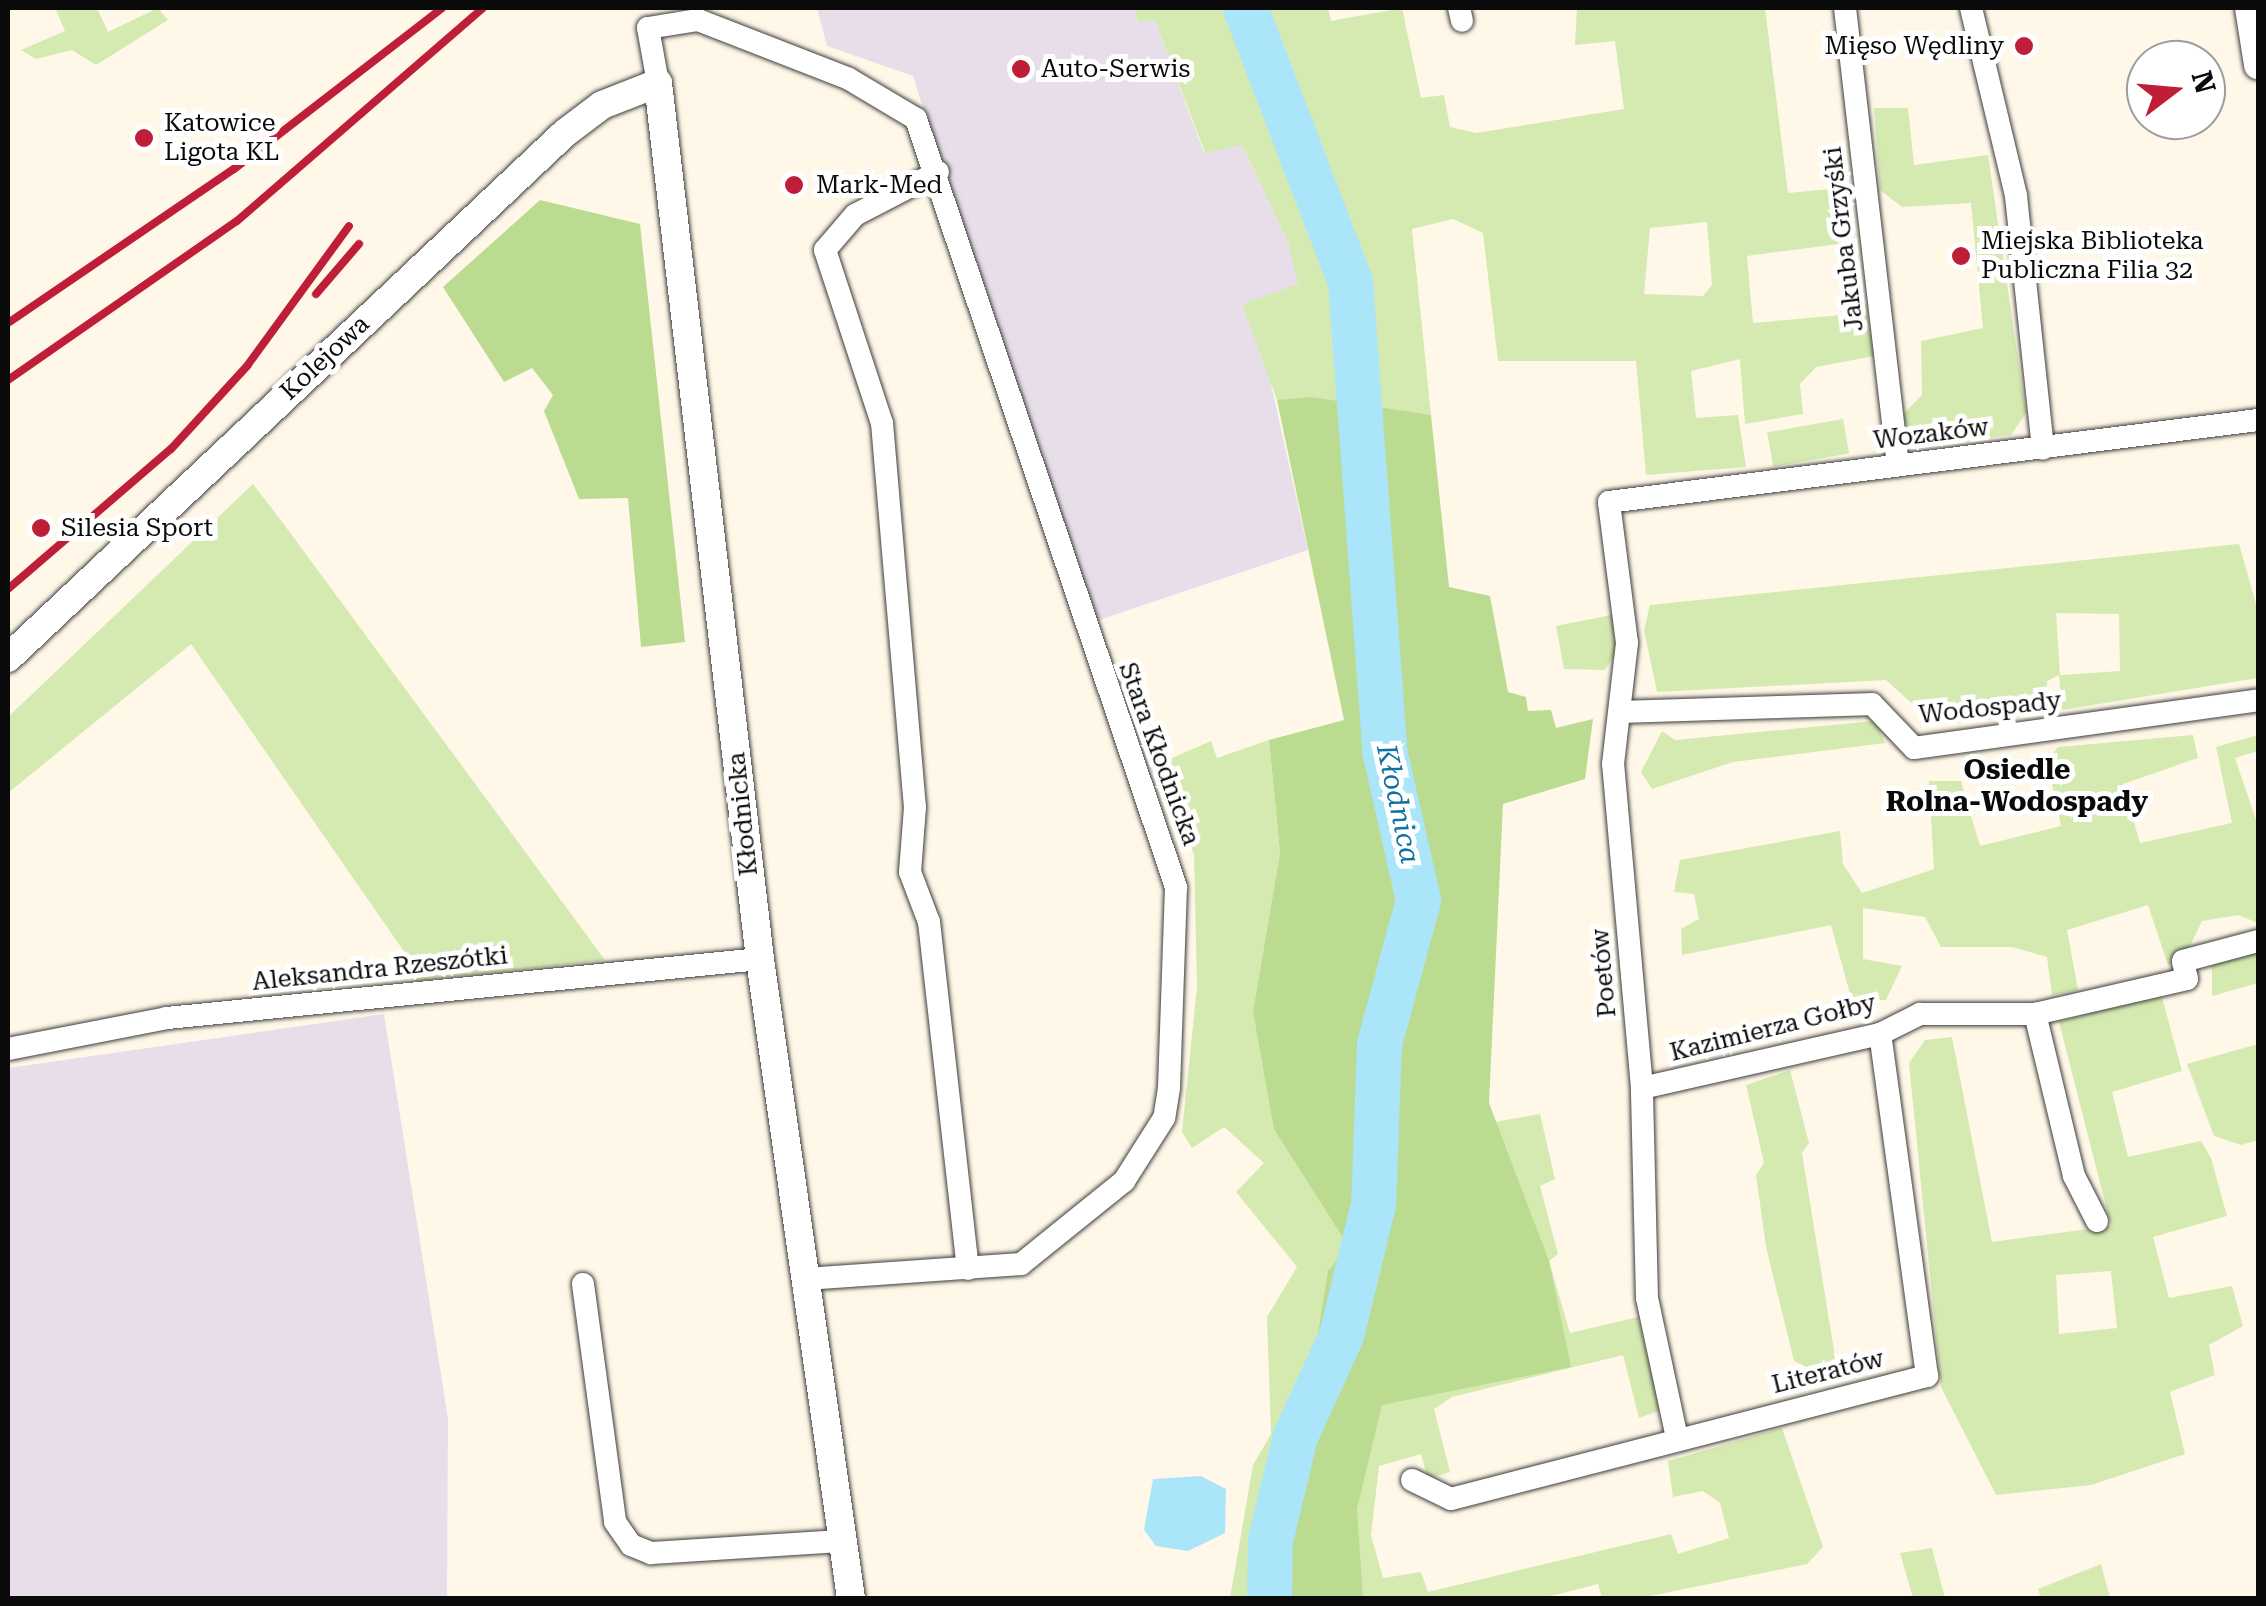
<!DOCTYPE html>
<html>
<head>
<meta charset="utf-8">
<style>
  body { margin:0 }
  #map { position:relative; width:2266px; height:1606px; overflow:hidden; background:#fff8e8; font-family:"Roboto Serif",serif }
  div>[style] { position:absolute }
  .industrial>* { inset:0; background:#e8deea }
  .green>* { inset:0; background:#d5eab1; transform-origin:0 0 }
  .forest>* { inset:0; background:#bbdb90 }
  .water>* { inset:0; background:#aae5f9 }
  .river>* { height:45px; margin:-22.5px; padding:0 22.5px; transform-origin:22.5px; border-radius:22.5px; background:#aae5f9 }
  .roads { filter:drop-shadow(0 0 2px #3d3d3d) drop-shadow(0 0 2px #3d3d3d) }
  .minor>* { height:22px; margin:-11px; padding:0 11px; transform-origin:11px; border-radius:11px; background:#fff }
  .tertiary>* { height:28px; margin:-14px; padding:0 14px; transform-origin:14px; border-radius:14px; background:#fff }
  .rail>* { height:8px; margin:-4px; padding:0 4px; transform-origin:4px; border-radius:4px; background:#bf1e39 }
  .dots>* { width:28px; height:28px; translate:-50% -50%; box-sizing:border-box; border:5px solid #fff; border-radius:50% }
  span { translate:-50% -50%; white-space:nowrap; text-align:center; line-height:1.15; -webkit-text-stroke:10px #fff; paint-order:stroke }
  .poi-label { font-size:25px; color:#0a0a0a }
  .right { translate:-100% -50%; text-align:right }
  .left { translate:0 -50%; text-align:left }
  .street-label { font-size:25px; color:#0a0a0a }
  .neighbourhood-label { font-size:28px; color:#0a0a0a; font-weight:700 }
  .water-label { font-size:28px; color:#1072a0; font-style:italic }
  .frame { position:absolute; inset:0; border:10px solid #0a0a0a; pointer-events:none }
  .north { position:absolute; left:2126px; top:40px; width:100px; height:100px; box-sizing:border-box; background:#fff; border:2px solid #9d9d9d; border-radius:50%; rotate:74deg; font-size:28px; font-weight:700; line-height:40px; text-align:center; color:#0a0a0a }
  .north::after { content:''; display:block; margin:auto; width:35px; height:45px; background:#bf1e39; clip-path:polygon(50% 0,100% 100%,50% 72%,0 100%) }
</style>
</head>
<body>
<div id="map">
  <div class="industrial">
    <div style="clip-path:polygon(817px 8px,1134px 8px,1138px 21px,1155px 20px,1204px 153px,1242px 145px,1288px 242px,1299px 284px,1242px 305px,1264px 353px,1308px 550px,1087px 624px,913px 76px,827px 46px)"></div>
    <div style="clip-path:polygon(384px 1014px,448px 1419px,447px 1598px,8px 1598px,8px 1068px)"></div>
  </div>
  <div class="green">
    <div style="clip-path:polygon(55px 8px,97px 8px,108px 32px,158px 8px,168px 20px,96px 65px,72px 50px,36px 59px,21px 50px,65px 31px)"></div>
    <div style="clip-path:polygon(evenodd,1134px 8px,1328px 8px,1331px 21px,1402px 8px,1421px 98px,1444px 95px,1450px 127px,1476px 133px,1624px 109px,1615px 41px,1575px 45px,1577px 8px,1765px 8px,1788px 193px,1841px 188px,1845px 243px,1747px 256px,1753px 323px,1852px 314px,1866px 304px,1874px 356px,1816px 367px,1800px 384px,1803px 414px,1745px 424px,1740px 359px,1691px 371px,1696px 418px,1738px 415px,1746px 467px,1646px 475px,1636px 361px,1498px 361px,1483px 233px,1453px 219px,1412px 229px,1431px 415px,1277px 400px,1242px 304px,1298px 284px,1288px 242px,1242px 145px,1205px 153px,1155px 20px,1138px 22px,1134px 8px,1707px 222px,1712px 285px,1703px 296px,1644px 294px,1650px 228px,1707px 222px)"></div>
    <div style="clip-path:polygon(1874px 108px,1908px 108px,1914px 165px,1988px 155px,2026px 413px,2011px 435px,1906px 448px,1903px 414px,1922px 395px,1921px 341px,1983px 328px,1971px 203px,1902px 207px,1880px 190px)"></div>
    <div style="left:1843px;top:419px;width:35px;height:77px;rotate:80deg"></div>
    <div style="clip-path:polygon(253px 484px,280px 519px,605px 960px,415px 981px,405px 953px,191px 644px,8px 793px,8px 717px)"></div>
    <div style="clip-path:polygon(evenodd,2239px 544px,2258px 611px,2258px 678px,2062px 710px,2059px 675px,2047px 681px,2046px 714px,1936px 725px,1886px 680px,1657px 692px,1644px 630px,1650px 605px,2239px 544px,2056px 613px,2119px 614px,2120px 671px,2060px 675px,2056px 613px)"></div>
    <div style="clip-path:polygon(1616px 614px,1622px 642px,1605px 670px,1564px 669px,1556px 626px)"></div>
    <div style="clip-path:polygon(1875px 721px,1885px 743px,1733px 762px,1652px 789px,1641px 772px,1662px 731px,1675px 740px)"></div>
    <div style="clip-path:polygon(2193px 735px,2198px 758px,2123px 784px,2140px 843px,2232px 823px,2216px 747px,2258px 735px,2258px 751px,2235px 758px,2258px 826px,2258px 923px,2238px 915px,2202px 921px,2187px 952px,2168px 965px,2148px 905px,2067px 930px,2078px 990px,2052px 995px,2047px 957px,2012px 947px,1941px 947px,1925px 917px,1863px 908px,1863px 959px,1902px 966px,1886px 1000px,1852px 1001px,1831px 925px,1682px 955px,1681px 929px,1699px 919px,1694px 894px,1674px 892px,1680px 860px,1840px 831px,1843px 864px,1862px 893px,1934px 869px,1929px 781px,1961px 781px,1980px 846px,2061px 826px,2047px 760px,2058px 747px)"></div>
    <div style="clip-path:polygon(1269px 740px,1280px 853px,1253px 1011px,1293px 1158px,1540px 1114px,1555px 1179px,1540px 1186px,1558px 1254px,1549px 1261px,1570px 1333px,1638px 1317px,1661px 1410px,1639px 1418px,1623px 1355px,1452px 1397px,1434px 1409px,1450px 1472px,1428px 1479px,1421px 1454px,1379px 1466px,1371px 1535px,1383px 1578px,1421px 1572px,1428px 1592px,1671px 1534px,1678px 1554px,1729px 1538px,1720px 1503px,1703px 1491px,1673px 1497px,1668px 1461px,1782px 1428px,1823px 1547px,1807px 1564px,1640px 1598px,1602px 1598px,1598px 1584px,1543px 1598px,1230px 1598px,1253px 1465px,1271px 1434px,1267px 1317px,1297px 1267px,1236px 1192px,1264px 1163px,1224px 1127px,1192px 1148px,1182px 1132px,1197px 987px,1194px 855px,1163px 762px,1211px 741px,1217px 758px)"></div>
    <div style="clip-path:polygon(2258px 948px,2258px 983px,2212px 996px,2212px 964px)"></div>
    <div style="clip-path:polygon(evenodd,2161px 994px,2182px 1071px,2112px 1092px,2128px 1157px,2201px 1141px,2211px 1158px,2227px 1216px,2153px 1237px,2169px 1298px,2232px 1286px,2243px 1326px,2209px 1345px,2215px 1375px,2170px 1392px,2185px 1454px,2091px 1485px,1996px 1495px,1941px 1387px,1909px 1063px,1925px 1040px,1952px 1037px,1992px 1242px,2111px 1226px,2059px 1022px,2161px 994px,2111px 1271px,2117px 1328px,2059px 1334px,2056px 1275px,2111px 1271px)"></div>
    <div style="clip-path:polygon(2258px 1044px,2258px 1140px,2241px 1145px,2214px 1136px,2187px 1064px)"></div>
    <div style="clip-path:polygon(1790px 1070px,1809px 1143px,1802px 1153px,1837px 1369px,1821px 1374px,1794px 1361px,1766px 1247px,1756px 1175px,1764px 1163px,1746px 1085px)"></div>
    <div style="clip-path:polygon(1932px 1548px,1945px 1598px,1913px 1598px,1900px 1553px)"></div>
    <div style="clip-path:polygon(2101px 1564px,2110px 1598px,2041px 1598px,2038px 1589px)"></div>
  </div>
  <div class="forest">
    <div style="clip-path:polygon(540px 200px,640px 224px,685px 642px,641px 647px,628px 498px,579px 499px,544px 411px,553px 395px,532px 368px,504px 382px,443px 287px)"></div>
    <div style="clip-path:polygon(1311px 397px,1431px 415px,1449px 587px,1490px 596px,1508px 692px,1526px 697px,1528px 711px,1551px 710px,1556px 728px,1593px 719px,1585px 779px,1503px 804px,1489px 1103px,1549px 1261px,1571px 1367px,1382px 1405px,1357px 1509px,1363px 1598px,1285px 1598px,1285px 1540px,1328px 1271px,1349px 1247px,1274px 1129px,1253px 1011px,1280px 853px,1269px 740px,1344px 720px,1277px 400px)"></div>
  </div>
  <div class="water">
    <div style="clip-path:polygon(1201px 1476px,1226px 1489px,1225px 1533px,1188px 1551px,1156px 1546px,1144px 1530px,1153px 1479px)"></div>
  </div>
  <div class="river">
    <div style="left:1245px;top:8px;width:293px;rotate:69deg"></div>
    <div style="left:1350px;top:282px;width:469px;rotate:85.8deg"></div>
    <div style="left:1384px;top:750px;width:154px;rotate:77.2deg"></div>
    <div style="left:1418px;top:900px;width:149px;rotate:105.2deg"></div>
    <div style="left:1379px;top:1044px;width:160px;rotate:92.1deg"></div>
    <div style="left:1373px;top:1204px;width:135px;rotate:103.7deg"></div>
    <div style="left:1341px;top:1335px;width:111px;rotate:114.5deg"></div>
    <div style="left:1295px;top:1436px;width:107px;rotate:103.5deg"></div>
    <div style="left:1270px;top:1540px;width:58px;rotate:91deg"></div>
  </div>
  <div class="roads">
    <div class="minor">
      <div style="left:1459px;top:8px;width:13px;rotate:77deg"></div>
      <div style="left:1845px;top:8px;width:459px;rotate:83.4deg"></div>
      <div style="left:1971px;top:8px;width:193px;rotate:76.5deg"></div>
      <div style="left:2016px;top:196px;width:254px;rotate:83.9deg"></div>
      <div style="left:658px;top:83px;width:56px;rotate:-100.3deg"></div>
      <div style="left:648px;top:28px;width:51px;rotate:-9.1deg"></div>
      <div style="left:698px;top:20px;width:162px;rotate:21.3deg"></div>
      <div style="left:849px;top:79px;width:78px;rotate:30.8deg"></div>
      <div style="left:916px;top:119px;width:811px;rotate:71.3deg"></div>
      <div style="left:1176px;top:887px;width:201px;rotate:92deg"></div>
      <div style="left:1169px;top:1088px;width:30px;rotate:99deg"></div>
      <div style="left:1164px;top:1118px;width:75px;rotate:122.4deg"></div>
      <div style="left:1124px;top:1181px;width:132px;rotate:141.1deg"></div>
      <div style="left:1021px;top:1264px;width:216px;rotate:176deg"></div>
      <div style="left:938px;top:172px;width:93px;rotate:152.6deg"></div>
      <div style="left:855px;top:215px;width:46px;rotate:130.6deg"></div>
      <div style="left:825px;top:250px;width:182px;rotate:71.8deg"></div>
      <div style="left:882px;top:423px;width:385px;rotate:85.1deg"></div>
      <div style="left:915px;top:807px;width:65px;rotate:94.4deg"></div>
      <div style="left:910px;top:872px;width:53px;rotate:69.2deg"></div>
      <div style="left:929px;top:922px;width:349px;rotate:83.6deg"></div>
      <div style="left:1623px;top:712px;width:249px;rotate:-1.8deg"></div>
      <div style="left:1872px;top:704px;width:61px;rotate:46.3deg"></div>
      <div style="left:1914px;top:748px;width:347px;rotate:-7.9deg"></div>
      <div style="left:8px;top:1049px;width:162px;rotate:-11deg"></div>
      <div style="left:167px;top:1018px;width:596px;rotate:-5.68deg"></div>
      <div style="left:1642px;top:1088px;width:244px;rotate:-12.8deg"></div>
      <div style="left:1880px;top:1034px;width:45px;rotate:-26.6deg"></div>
      <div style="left:1920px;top:1014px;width:115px"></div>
      <div style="left:2097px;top:1221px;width:51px;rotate:-117.1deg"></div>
      <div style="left:2074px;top:1176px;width:167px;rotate:-103.5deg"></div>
      <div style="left:2035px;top:1014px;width:156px;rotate:-13deg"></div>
      <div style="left:2187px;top:979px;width:18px;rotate:-103deg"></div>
      <div style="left:2183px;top:961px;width:78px;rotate:-14.9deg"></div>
      <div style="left:583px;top:1284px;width:240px;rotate:82.3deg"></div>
      <div style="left:615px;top:1522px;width:28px;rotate:55deg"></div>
      <div style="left:631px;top:1545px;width:22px;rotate:22deg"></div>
      <div style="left:651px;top:1553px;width:191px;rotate:-3.6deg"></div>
      <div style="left:1677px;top:1438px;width:143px;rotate:-102.1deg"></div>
      <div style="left:1647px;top:1298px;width:210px;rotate:-91.4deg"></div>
      <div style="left:1642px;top:1088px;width:325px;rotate:-95.1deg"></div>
      <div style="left:1613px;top:764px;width:122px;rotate:-83.4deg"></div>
      <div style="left:1627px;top:643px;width:142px;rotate:-97.3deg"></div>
      <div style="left:1609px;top:502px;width:654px;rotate:-7.2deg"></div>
      <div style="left:1412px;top:1480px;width:43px;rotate:26deg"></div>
      <div style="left:1451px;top:1499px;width:492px;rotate:-14.5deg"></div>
      <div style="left:1927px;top:1376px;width:345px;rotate:-97.8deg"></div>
    </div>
    <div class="tertiary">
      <div style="left:2249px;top:8px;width:58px;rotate:81deg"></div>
      <div style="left:8px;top:658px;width:765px;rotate:-43.31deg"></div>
      <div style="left:565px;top:133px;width:46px;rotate:-37.1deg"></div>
      <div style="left:602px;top:105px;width:60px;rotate:-21.4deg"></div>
      <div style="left:658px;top:83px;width:882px;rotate:83.36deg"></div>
      <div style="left:760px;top:959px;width:645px;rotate:81.9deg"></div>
    </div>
  </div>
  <div class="rail">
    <div style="left:316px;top:294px;width:66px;rotate:-49.3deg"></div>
    <div style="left:8px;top:323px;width:273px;rotate:-34.3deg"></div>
    <div style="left:234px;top:169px;width:263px;rotate:-37.7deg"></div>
    <div style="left:8px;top:380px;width:279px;rotate:-34.8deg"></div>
    <div style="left:237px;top:221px;width:325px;rotate:-40.9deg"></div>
    <div style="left:8px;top:589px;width:215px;rotate:-40.7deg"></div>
    <div style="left:171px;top:449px;width:113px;rotate:-47.5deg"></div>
    <div style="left:247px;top:366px;width:173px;rotate:-53.9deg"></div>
  </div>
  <div class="dots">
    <div style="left:2024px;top:46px;background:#bf1e39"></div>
    <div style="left:1021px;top:69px;background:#bf1e39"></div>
    <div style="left:144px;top:138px;background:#bf1e39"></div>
    <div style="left:794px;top:185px;background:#bf1e39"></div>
    <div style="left:1961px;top:256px;background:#bf1e39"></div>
    <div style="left:41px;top:528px;background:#bf1e39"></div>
  </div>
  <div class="poi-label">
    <span class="right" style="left:2004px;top:46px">Mięso Wędliny</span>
    <span class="left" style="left:1041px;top:69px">Auto-Serwis</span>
    <span class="left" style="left:164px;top:138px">Katowice<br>Ligota KL</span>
    <span class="left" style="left:816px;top:185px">Mark-Med</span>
    <span class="left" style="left:1981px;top:256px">Miejska Biblioteka<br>Publiczna Filia 32</span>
    <span class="left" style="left:61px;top:528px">Silesia Sport</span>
  </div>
  <div class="street-label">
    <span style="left:1844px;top:239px;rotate:-97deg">Jakuba Grzyśki</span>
    <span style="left:325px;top:358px;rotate:-43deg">Kolejowa</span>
    <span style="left:1931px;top:434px;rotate:-7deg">Wozaków</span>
    <span style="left:1990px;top:708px;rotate:-6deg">Wodospady</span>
    <span style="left:1159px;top:754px;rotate:70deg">Stara Kłodnicka</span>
    <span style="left:743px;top:814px;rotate:-96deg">Kłodnicka</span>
    <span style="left:380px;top:969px;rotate:-6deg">Aleksandra Rzeszótki</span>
    <span style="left:1604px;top:973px;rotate:-95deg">Poetów</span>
    <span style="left:1773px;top:1028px;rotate:-14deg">Kazimierza Gołby</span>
    <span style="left:1828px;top:1372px;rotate:-14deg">Literatów</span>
  </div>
  <div class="neighbourhood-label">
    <span style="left:2017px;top:786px">Osiedle<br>Rolna-Wodospady</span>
  </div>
  <div class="water-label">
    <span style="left:1398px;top:804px;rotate:78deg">Kłodnica</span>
  </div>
  <div class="frame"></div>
  <div class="north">N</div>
</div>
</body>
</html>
